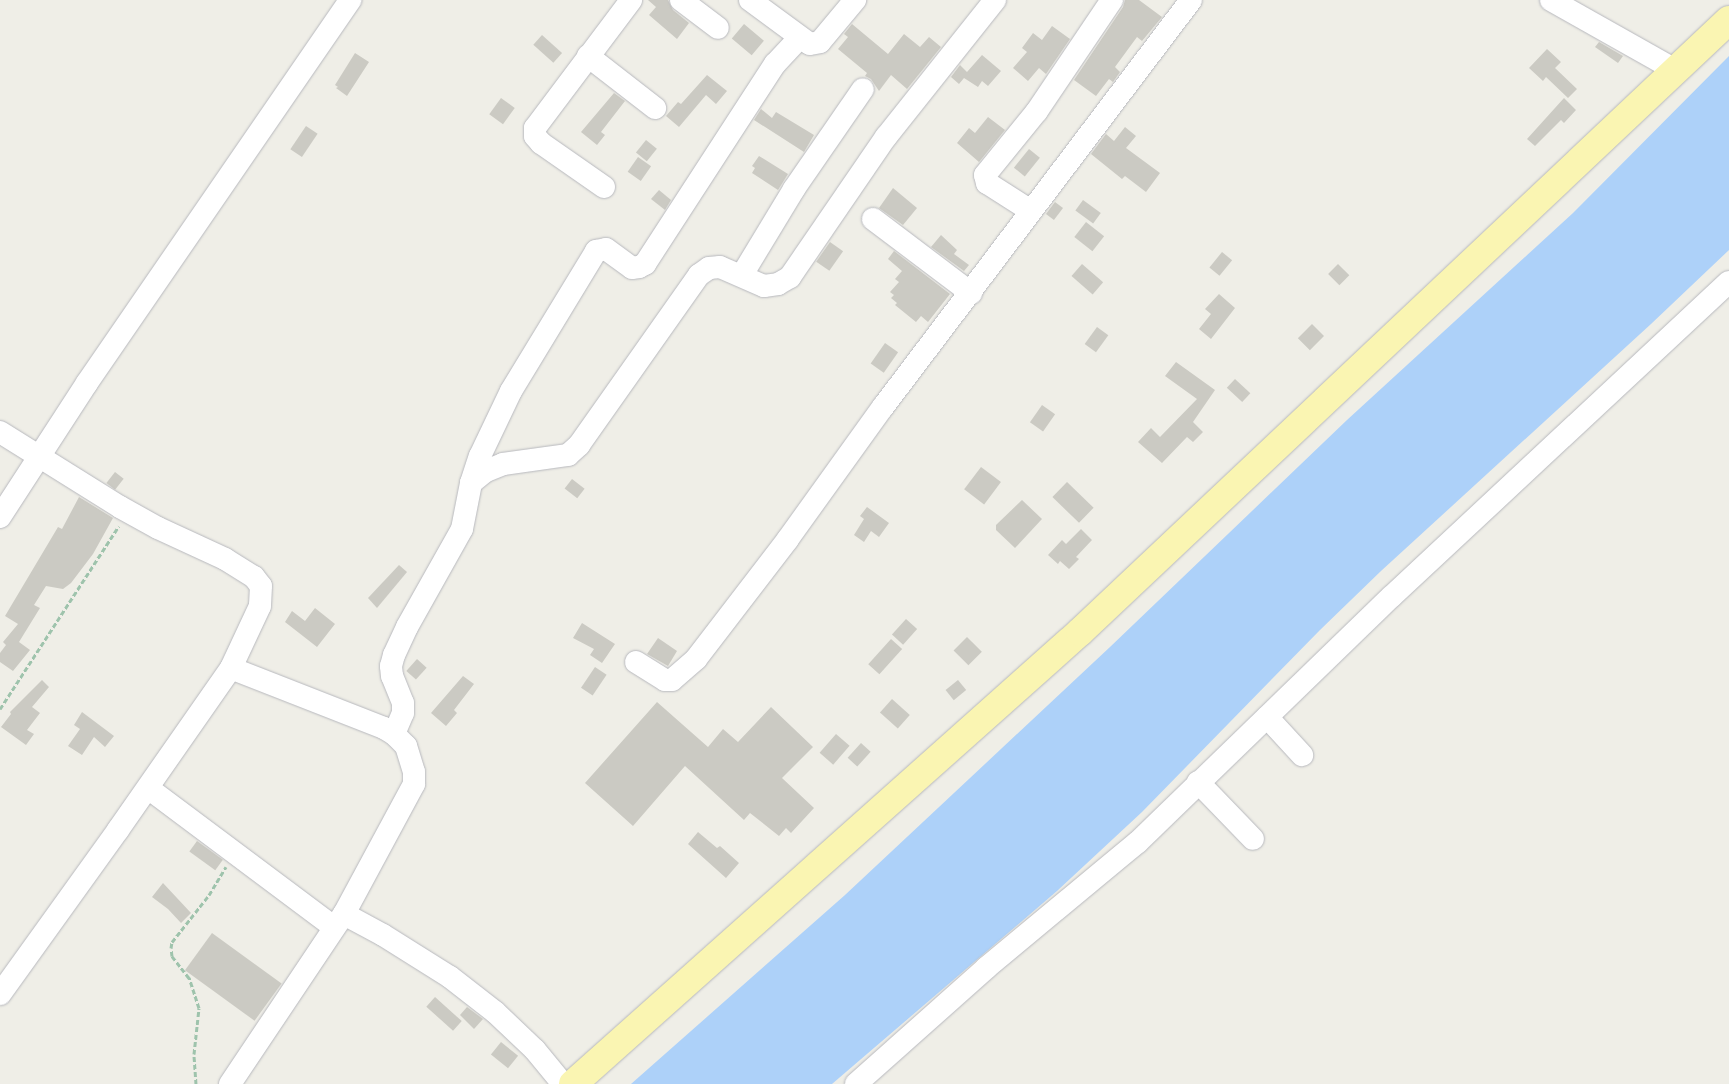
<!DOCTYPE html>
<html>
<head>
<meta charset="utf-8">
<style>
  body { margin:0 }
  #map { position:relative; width:1729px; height:1084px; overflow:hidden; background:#efeee7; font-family:"Space Grotesk",sans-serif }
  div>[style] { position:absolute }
  .water>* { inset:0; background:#add1f9 }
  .building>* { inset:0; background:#cbcac3; transform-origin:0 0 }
  .path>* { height:3px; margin-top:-1.5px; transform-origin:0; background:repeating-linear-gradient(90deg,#9ec3ac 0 5px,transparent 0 7.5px) }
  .roads { filter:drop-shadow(0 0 1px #b7b8bd) drop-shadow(0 0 1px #b7b8bd) }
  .minor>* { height:22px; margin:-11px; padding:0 11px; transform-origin:11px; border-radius:11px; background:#fff }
  .major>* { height:28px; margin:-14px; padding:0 14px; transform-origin:14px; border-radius:14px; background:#faf5b2 }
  span { translate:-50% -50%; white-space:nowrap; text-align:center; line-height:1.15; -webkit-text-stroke:4px #fff; paint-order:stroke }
</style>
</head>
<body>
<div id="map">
  <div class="water">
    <div style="clip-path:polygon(1729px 56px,1729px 250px,1651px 324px,1381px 571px,1320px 630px,1142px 812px,1057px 891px,832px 1084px,631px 1084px,845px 895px,1110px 647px,1347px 420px,1573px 213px)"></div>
  </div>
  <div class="building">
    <div style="clip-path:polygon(648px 0,668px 0,673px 10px,689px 23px,677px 39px,649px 15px,656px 7px)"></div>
    <div style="clip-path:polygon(1125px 0,1139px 0,1162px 17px,1142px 41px,1137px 37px,1115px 67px,1120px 72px,1113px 82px,1109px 79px,1096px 96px,1074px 80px,1123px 7px)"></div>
    <div style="left:744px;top:24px;width:26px;height:19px;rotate:40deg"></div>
    <div style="clip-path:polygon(852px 24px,888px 54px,904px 34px,920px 47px,929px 37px,941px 47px,907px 89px,891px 75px,879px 91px,871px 79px,865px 76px,867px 73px,838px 49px,848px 37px,844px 34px)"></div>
    <div style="clip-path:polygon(1052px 26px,1070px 39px,1046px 74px,1039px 68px,1028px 81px,1013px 68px,1027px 52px,1022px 48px,1033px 33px,1042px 40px)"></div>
    <div style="left:542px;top:35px;width:27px;height:13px;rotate:42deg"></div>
    <div style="clip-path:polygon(1599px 42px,1623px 56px,1618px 63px,1595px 47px)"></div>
    <div style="clip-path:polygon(1547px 49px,1561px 62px,1555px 68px,1577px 89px,1568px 98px,1546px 77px,1543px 81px,1529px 68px)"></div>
    <div style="clip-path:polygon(355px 53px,369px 62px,347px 96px,336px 88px,338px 87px,335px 85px)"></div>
    <div style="clip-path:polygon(982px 55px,1001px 71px,988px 86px,982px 81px,978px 87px,964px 78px,959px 84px,951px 77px,960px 65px,967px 72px)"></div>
    <div style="clip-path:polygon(707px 75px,727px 91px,716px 104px,706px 95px,679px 127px,666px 116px,678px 102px,681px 104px)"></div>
    <div style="clip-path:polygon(614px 93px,625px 101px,601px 132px,605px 135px,597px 145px,581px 132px)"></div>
    <div style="left:501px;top:98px;width:17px;height:20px;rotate:36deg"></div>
    <div style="clip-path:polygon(1564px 98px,1576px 110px,1564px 123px,1561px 120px,1535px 146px,1527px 139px)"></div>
    <div style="clip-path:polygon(761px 109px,772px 118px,776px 112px,814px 135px,804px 152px,754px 120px)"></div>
    <div style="clip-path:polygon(988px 117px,1005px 130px,979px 162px,957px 143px,969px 128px,975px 133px)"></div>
    <div style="left:306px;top:126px;width:14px;height:28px;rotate:34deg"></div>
    <div style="clip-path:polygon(1125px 127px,1136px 136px,1126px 148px,1160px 173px,1146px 192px,1125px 176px,1122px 179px,1091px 154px,1106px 134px,1114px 141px)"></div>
    <div style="left:646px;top:140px;width:14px;height:16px;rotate:39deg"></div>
    <div style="left:1029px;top:149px;width:14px;height:24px;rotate:39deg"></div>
    <div style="clip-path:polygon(759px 156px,788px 174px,778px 190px,752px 173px,755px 168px,752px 166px)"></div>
    <div style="left:638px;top:157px;width:16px;height:18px;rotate:35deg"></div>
    <div style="clip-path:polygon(893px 188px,917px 208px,903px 225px,879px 208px)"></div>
    <div style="clip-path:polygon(659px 190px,671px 200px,665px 210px,651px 199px)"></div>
    <div style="left:1083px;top:200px;width:22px;height:13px;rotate:36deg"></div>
    <div style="left:1055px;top:202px;width:10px;height:15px;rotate:37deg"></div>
    <div style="left:1086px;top:222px;width:23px;height:19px;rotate:38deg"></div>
    <div style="clip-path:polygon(941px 235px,957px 250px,954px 254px,969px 265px,964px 271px,931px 247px)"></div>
    <div style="left:830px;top:242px;width:16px;height:24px;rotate:35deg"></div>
    <div style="clip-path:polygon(894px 251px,950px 294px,928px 322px,921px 316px,916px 322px,895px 305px,897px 303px,891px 298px,894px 295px,890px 292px,899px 282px,895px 279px,902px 271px,888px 259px)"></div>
    <div style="left:1222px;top:252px;width:13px;height:20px;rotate:39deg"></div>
    <div style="left:1082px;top:264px;width:28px;height:16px;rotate:41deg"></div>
    <div style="left:1338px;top:264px;width:16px;height:14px;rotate:45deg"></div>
    <div style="clip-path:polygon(1219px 294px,1235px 308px,1211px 339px,1199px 329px,1211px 314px,1205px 309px)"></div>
    <div style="left:1312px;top:324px;width:17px;height:20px;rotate:45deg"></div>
    <div style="left:1097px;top:327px;width:14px;height:21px;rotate:36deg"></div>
    <div style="left:885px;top:343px;width:16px;height:25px;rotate:35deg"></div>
    <div style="clip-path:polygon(1176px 362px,1215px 390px,1193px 422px,1203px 432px,1193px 442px,1187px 437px,1162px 463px,1138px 442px,1151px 428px,1160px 437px,1197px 399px,1165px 376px)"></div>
    <div style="left:1235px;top:379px;width:21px;height:12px;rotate:43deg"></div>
    <div style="left:1042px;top:405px;width:16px;height:21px;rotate:35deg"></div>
    <div style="left:981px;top:467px;width:25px;height:28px;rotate:37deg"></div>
    <div style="left:115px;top:472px;width:11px;height:14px;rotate:38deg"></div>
    <div style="left:572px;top:479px;width:16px;height:12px;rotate:38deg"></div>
    <div style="left:1067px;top:482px;width:37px;height:21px;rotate:44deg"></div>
    <div style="clip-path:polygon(79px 497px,113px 518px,93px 554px,71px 583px,63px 589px,46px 586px,34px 605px,40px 608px,19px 642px,30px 650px,13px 671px,0 662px,0 653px,6px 645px,3px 642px,18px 624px,5px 616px,58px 527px,62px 529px)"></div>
    <div style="clip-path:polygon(1022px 500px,1042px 519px,1015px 548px,996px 530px,996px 525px)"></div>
    <div style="clip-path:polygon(867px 507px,889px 523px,879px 537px,871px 531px,864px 542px,854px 535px,864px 519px,860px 516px)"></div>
    <div style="clip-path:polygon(1081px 529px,1092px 540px,1076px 557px,1079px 559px,1069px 569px,1060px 561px,1058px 564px,1048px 555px,1062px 540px,1066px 544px)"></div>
    <div style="clip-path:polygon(399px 565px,407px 572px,377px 608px,368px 598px)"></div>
    <div style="clip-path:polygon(315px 608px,335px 624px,317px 647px,285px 622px,292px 611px,305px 621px)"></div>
    <div style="left:906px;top:619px;width:15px;height:21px;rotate:42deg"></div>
    <div style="clip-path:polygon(582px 623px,615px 644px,602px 663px,590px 655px,594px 649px,573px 638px)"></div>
    <div style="left:967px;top:637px;width:21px;height:19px;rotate:45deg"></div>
    <div style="clip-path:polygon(658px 638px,677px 651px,668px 666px,647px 654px)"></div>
    <div style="left:891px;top:639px;width:15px;height:34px;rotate:42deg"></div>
    <div style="left:417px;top:659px;width:13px;height:16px;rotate:42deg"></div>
    <div style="left:595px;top:667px;width:14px;height:25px;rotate:34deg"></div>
    <div style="clip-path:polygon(463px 676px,474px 684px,454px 710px,457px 713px,446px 726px,431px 713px)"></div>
    <div style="clip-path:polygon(42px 680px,49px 687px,32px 707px,40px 713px,27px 730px,34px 734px,26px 745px,1px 727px,11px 714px,10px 712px)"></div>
    <div style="left:958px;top:680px;width:13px;height:16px;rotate:51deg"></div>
    <div style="left:892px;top:699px;width:24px;height:18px;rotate:42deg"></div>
    <div style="clip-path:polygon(657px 702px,708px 747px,723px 729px,738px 742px,771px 707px,813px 747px,782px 778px,814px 808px,791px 833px,786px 828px,779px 836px,750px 813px,744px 820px,685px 766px,633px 826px,585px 783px)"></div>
    <div style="clip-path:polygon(82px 712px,114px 736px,105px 747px,94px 737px,82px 755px,68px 746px,80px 729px,74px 725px)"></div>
    <div style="left:836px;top:734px;width:18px;height:25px;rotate:41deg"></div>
    <div style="left:861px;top:743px;width:13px;height:20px;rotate:42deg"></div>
    <div style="clip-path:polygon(698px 832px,717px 848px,720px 846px,739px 863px,726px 878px,688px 844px)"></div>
    <div style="left:197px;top:841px;width:32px;height:13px;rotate:36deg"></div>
    <div style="clip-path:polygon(163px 883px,191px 913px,181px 923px,168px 909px,152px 897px)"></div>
    <div style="left:212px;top:933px;width:86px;height:46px;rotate:36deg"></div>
    <div style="left:435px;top:997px;width:36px;height:13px;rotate:42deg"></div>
    <div style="clip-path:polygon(467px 1007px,483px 1019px,474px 1029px,460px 1015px)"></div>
    <div style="left:501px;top:1042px;width:22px;height:16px;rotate:39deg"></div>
  </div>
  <div class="path">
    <div style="left:0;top:709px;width:218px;rotate:-57deg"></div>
    <div style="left:196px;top:1084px;width:30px;rotate:-94deg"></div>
    <div style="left:194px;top:1054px;width:46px;rotate:-83.8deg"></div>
    <div style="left:199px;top:1008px;width:32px;rotate:-108deg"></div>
    <div style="left:189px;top:978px;width:28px;rotate:-128deg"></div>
    <div style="left:172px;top:956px;width:8px;rotate:-97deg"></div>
    <div style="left:171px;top:948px;width:6px;rotate:-81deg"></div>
    <div style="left:172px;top:942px;width:60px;rotate:-51.8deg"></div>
    <div style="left:209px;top:895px;width:33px;rotate:-59deg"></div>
  </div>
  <div class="roads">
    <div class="minor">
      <div style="left:681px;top:0;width:46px;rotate:37.1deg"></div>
      <div style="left:750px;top:0;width:74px;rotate:36.3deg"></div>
      <div style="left:810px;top:44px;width:10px;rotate:-11deg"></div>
      <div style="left:820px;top:42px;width:55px;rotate:-50.2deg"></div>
      <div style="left:1551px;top:0;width:142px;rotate:29.4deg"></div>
      <div style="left:588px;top:56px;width:85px;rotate:37.8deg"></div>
      <div style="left:604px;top:187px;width:77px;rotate:-145.1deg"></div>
      <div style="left:541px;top:143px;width:9px;rotate:-131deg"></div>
      <div style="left:535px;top:136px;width:8px;rotate:-90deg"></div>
      <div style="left:535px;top:128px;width:160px;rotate:-53.1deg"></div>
      <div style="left:1031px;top:211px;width:52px;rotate:-147.5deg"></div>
      <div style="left:987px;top:183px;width:8px;rotate:-104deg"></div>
      <div style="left:985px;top:175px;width:82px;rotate:-50.9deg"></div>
      <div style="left:1037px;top:111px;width:134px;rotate:-56deg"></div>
      <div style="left:873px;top:219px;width:123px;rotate:37.1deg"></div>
      <div style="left:742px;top:275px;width:100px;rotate:-58.8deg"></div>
      <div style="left:794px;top:189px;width:121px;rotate:-55.4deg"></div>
      <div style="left:0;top:432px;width:142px;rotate:32deg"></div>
      <div style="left:120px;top:507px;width:43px;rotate:28.9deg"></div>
      <div style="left:158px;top:528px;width:74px;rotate:24.8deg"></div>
      <div style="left:225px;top:559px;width:34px;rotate:32deg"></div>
      <div style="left:254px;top:577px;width:11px;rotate:52deg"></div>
      <div style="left:261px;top:586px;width:20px;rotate:93deg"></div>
      <div style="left:260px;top:606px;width:68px;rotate:115.1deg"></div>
      <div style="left:231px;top:668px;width:198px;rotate:124.9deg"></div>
      <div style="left:118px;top:830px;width:202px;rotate:125.7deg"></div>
      <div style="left:471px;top:483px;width:28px;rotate:-72deg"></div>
      <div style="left:480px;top:456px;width:72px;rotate:-64.5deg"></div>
      <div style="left:511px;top:391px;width:164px;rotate:-58.7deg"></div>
      <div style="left:596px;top:251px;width:10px;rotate:-11deg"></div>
      <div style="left:606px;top:249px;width:32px;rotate:36deg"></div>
      <div style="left:632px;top:268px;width:7px;rotate:-8deg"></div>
      <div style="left:639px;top:267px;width:7px;rotate:-27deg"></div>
      <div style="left:645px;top:264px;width:239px;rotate:-57deg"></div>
      <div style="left:775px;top:64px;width:35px;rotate:-47deg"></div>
      <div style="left:0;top:517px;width:160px;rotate:-57deg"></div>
      <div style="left:87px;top:383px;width:465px;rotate:-55.5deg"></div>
      <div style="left:636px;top:662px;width:34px;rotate:32deg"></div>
      <div style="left:665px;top:680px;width:7px"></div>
      <div style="left:672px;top:680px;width:32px;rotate:-41deg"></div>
      <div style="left:696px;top:659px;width:151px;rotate:-52.5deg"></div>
      <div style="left:788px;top:539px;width:163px;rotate:-54.3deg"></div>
      <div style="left:883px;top:407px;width:510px;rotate:-52.88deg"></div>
      <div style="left:1267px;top:717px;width:52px;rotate:47.4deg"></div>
      <div style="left:394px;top:734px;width:23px;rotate:-67deg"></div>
      <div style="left:403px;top:713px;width:10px;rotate:-90deg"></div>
      <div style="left:403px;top:703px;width:29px;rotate:-112deg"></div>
      <div style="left:392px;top:676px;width:10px;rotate:-96deg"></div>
      <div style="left:391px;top:666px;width:11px;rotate:-75deg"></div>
      <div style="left:394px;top:655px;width:31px;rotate:-65deg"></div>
      <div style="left:407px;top:627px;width:112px;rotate:-60.7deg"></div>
      <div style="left:462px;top:529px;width:47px;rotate:-78.9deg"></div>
      <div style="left:471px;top:483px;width:19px;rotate:-39deg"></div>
      <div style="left:486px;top:471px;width:18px;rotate:-22deg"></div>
      <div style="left:503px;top:464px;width:66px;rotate:-7.9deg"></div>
      <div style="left:568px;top:455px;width:15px;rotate:-42deg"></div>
      <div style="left:579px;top:445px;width:208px;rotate:-54.8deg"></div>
      <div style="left:699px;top:275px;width:12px;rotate:-35deg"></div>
      <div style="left:709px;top:268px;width:11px;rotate:-5deg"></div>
      <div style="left:720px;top:267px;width:48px;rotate:23.4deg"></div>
      <div style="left:764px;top:286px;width:14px;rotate:-8deg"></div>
      <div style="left:778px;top:284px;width:14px;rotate:-30deg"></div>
      <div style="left:790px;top:277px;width:170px;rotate:-55.6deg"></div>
      <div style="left:886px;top:137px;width:175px;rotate:-51.5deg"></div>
      <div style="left:1198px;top:782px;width:79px;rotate:46deg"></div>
      <div style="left:148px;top:788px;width:232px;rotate:36.8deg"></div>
      <div style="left:344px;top:914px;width:44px;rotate:28.3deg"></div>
      <div style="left:383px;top:935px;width:79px;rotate:32.1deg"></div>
      <div style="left:450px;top:977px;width:57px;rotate:37.9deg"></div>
      <div style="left:495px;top:1012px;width:55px;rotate:43.5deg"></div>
      <div style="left:535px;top:1050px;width:44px;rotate:50.5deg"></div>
      <div style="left:230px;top:1084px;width:205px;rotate:-56.2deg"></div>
      <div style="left:344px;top:914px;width:148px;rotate:-61.7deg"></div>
      <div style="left:414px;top:784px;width:12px;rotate:-90deg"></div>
      <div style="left:414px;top:772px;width:27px;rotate:-107deg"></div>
      <div style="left:406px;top:746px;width:17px;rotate:-135deg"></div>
      <div style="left:394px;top:734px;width:12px;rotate:-149deg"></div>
      <div style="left:384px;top:728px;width:164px;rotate:-158.6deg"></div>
      <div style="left:856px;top:1084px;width:174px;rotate:-41.7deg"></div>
      <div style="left:986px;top:968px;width:197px;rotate:-39.7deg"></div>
      <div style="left:1138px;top:842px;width:352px;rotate:-44.1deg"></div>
      <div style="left:1391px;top:597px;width:462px;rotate:-43deg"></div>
    </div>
    <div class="major">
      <div style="left:573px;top:1084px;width:679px;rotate:-41.72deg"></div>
      <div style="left:1080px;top:632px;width:892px;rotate:-43.32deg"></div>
    </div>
  </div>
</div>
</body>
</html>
